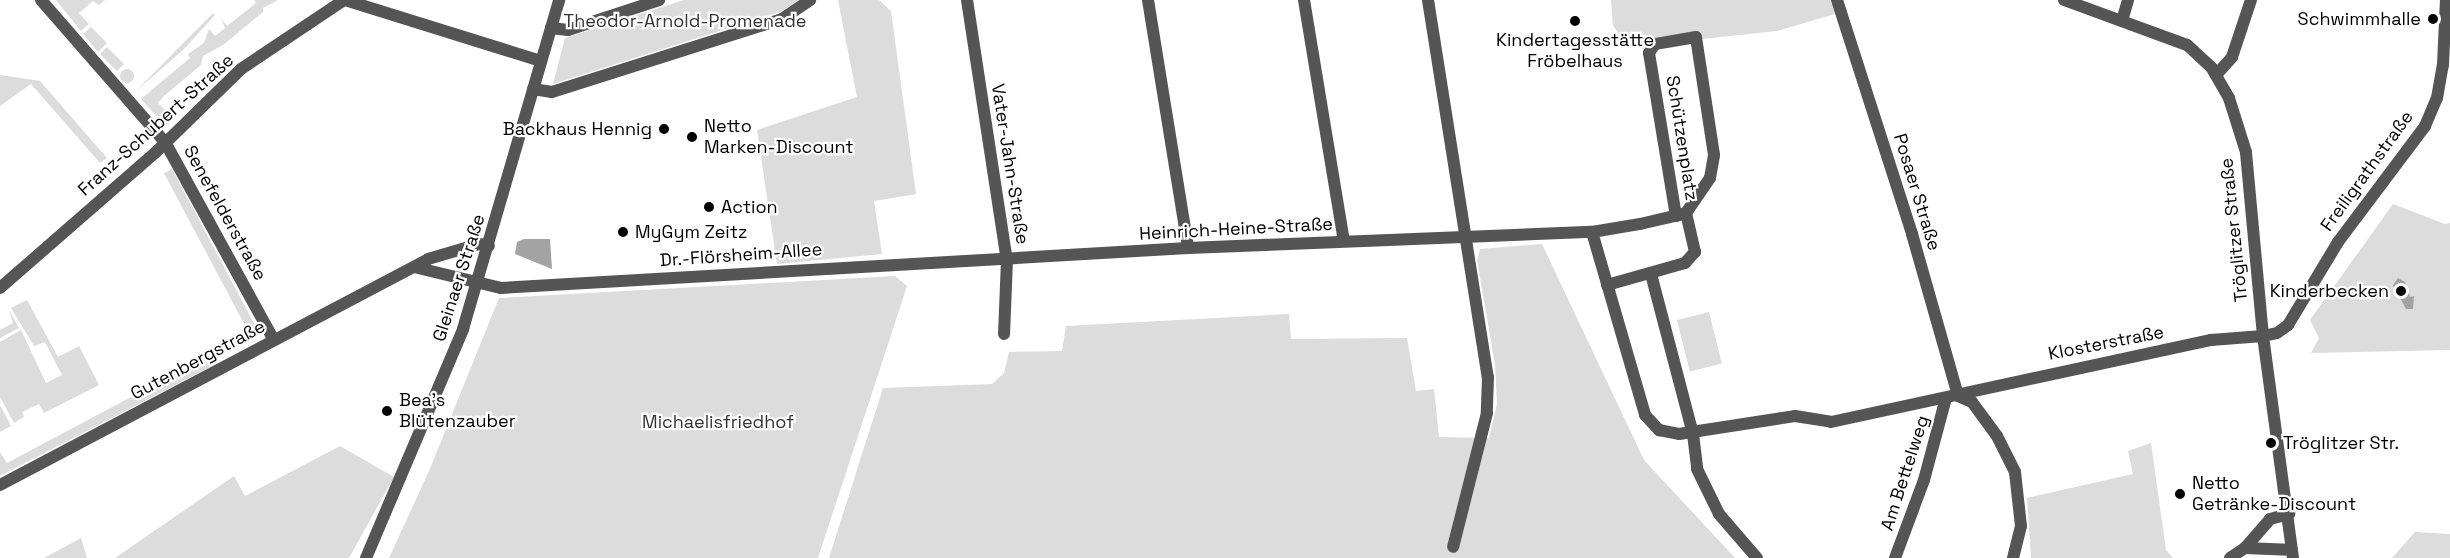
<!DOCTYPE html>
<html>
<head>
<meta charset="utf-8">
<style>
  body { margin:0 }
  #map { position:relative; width:2450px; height:558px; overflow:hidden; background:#fff; font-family:"Space Grotesk",sans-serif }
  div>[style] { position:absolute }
  .green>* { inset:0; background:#dcdcdc; transform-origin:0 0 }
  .round { border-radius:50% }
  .water>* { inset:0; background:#a3a3a3 }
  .minor>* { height:12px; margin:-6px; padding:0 6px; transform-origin:6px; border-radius:6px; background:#555 }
  .tertiary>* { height:12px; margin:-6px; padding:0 6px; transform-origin:6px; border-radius:6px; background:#555 }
  .dots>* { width:16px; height:16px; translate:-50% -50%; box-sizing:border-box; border:3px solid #fff; border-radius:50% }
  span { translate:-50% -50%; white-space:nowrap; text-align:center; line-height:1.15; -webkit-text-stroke:4.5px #fff; paint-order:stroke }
  .poi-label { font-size:18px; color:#000 }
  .right { translate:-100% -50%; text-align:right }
  .left { translate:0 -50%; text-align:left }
  .park-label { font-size:18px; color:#333 }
  .street-label { font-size:18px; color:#000 }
</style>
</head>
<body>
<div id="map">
  <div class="green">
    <div style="clip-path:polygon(56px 0,105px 0,99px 5px,93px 1px,79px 13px,89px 24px,81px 31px)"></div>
    <div style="clip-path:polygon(254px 0,278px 0,263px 8px,263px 12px,223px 45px,203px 56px,201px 65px,164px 96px,158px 103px,171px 116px,175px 113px,178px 116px,165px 126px,141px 99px,190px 58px,188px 54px,204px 43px,209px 29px,215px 36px,225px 28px,221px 18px,227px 26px,256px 3px)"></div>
    <div style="clip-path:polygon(684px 0,799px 0,782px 11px,553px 84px,565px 38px)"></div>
    <div style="clip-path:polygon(838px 0,879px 0,891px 11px,916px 194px,874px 201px,882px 254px,777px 264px,757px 130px,857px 97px)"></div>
    <div style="clip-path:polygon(1611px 0,1830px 0,1835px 14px,1777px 31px,1655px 44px,1649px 53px,1621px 36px,1613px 26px)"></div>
    <div style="clip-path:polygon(213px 13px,215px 15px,183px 50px,135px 92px)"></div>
    <div style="clip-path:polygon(91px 27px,107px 43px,98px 52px,83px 34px)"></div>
    <div style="left:107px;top:47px;width:24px;height:10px;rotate:45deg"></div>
    <div class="round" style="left:120px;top:69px;width:14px;height:14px"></div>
    <div style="clip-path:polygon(0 75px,40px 81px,107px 158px,100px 163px,31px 84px,0 106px)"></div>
    <div style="left:172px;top:169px;width:179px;height:9px;rotate:62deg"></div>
    <div style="clip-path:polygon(2393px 204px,2445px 224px,2450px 223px,2450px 350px,2311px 353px,2319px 338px,2310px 320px)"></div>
    <div style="clip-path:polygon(1542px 244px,1644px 460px,1735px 558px,829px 558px,883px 388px,992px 384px,1004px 373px,1009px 352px,1062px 351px,1066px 326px,1289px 314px,1291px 339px,1407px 338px,1416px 391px,1434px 389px,1439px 437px,1489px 438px,1497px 404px,1495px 365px,1477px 260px,1480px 249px)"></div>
    <div style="clip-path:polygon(895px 276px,907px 286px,818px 558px,389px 558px,429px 471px,499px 298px)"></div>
    <div style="clip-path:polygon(27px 300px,58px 357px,79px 346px,99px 385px,44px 413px,39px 404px,22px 412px,24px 417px,14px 423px,0 397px,0 342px,21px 330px,46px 383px,62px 375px,45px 342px,34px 346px,11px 308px)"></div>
    <div style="clip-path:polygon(9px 310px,19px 328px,0 338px,0 330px,13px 323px)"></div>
    <div style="left:1709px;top:312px;width:53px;height:33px;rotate:76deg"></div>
    <div style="clip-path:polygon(210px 355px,214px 365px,0 476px,0 452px,7px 463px)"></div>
    <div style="clip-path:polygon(0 405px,11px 426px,0 432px)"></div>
    <div style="clip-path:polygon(2151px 443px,2166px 550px,2173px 558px,2031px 558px,2027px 498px,2133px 474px,2128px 451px)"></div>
    <div style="clip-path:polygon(340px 446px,394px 477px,349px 558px,115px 558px,234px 476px,245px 496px)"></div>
    <div style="clip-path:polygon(2415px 532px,2450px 534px,2450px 558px,2392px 558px)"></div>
    <div style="clip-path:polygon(81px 538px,87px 558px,44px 558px)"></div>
  </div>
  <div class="water">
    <div style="clip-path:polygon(524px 239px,550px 239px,552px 269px,515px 254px,517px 242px)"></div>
    <div style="clip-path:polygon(2398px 278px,2405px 282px,2410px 297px,2414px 296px,2413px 309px,2406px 309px,2400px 298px,2397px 298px,2393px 285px)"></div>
  </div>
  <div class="minor">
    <div style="left:41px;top:0;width:189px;rotate:48.9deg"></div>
    <div style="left:165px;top:142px;width:226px;rotate:61.2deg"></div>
    <div style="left:345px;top:0;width:205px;rotate:17.3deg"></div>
    <div style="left:967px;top:0;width:263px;rotate:81.3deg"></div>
    <div style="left:1007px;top:260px;width:74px;rotate:92.3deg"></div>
    <div style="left:1148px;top:0;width:251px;rotate:80.8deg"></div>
    <div style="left:1304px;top:0;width:244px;rotate:80.6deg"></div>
    <div style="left:1428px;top:0;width:382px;rotate:81deg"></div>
    <div style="left:1488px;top:377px;width:36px;rotate:92deg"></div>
    <div style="left:1487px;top:413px;width:138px;rotate:104.2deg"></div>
    <div style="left:1837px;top:0;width:246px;rotate:72.2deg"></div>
    <div style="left:1912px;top:234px;width:168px;rotate:74.1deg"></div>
    <div style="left:2122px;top:21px;width:22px;rotate:-74deg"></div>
    <div style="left:551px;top:28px;width:17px;rotate:7deg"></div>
    <div style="left:568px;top:30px;width:96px;rotate:-18.2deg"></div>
    <div style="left:2216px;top:75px;width:24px;rotate:-48deg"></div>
    <div style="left:2232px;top:57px;width:60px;rotate:-71.6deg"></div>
    <div style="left:533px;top:89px;width:19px;rotate:9deg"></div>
    <div style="left:552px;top:92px;width:241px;rotate:-17.6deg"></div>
    <div style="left:782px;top:19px;width:34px;rotate:-34deg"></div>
    <div style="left:1592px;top:232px;width:191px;rotate:73.8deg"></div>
    <div style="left:1645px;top:415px;width:21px;rotate:47deg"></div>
    <div style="left:1659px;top:430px;width:20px;rotate:11deg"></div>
    <div style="left:1679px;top:434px;width:117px;rotate:-8.8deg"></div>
    <div style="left:1795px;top:416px;width:36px;rotate:9deg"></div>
    <div style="left:1831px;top:422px;width:389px;rotate:-12.2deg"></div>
    <div style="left:2211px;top:340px;width:52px;rotate:-4.4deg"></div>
    <div style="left:2263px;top:336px;width:185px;rotate:-95.3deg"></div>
    <div style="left:2246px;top:152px;width:57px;rotate:-107.5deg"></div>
    <div style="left:2229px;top:98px;width:34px;rotate:-120deg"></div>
    <div style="left:2212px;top:68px;width:34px;rotate:-137deg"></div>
    <div style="left:2187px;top:45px;width:131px;rotate:-159.9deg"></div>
    <div style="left:414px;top:267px;width:89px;rotate:13.6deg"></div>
    <div style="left:501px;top:288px;width:688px;rotate:-3.33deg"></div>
    <div style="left:1188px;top:248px;width:404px;rotate:-2.3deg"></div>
    <div style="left:1592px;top:232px;width:49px;rotate:-9.5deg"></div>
    <div style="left:1640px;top:224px;width:37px;rotate:-13deg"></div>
    <div style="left:1676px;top:216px;width:10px;rotate:-17deg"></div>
    <div style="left:1686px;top:213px;width:42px;rotate:-55.6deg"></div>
    <div style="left:1710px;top:178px;width:23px;rotate:-80deg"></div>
    <div style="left:1714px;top:155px;width:119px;rotate:-98.7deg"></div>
    <div style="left:1696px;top:37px;width:42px;rotate:170.3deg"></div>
    <div style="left:1655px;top:44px;width:11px;rotate:124deg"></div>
    <div style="left:1649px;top:53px;width:165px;rotate:80.6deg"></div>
    <div style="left:1651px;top:274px;width:165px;rotate:75.3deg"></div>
    <div style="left:1693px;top:434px;width:35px;rotate:83deg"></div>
    <div style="left:1697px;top:469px;width:50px;rotate:63.9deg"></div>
    <div style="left:1719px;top:514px;width:58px;rotate:49.2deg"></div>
    <div style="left:1607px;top:285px;width:81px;rotate:-15.8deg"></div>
    <div style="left:1685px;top:263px;width:15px;rotate:-48deg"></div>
    <div style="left:1695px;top:252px;width:40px;rotate:-103deg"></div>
    <div style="left:0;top:288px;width:207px;rotate:-41.1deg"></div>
    <div style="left:156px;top:152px;width:119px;rotate:-44.3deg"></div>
    <div style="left:241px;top:69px;width:124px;rotate:-33.8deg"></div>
    <div style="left:1958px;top:396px;width:15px;rotate:23deg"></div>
    <div style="left:1972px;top:402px;width:42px;rotate:53.7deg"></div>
    <div style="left:1997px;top:436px;width:40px;rotate:63.4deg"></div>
    <div style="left:2015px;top:472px;width:54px;rotate:83.7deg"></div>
    <div style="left:2021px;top:526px;width:33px;rotate:104deg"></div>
    <div style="left:0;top:485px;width:484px;rotate:-27.8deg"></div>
    <div style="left:428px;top:259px;width:53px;rotate:-16.4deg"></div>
    <div style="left:479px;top:244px;width:10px;rotate:11deg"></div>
    <div style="left:2245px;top:548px;width:47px;rotate:2.4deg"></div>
    <div style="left:1895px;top:558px;width:83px;rotate:-69.6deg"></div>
    <div style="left:1924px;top:480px;width:85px;rotate:-75deg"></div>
    <div style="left:2230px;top:558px;width:18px;rotate:-34deg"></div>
    <div style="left:2245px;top:548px;width:38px;rotate:-49deg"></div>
    <div style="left:2270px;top:519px;width:20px;rotate:-15deg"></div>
  </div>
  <div class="tertiary">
    <div style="left:366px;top:558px;width:249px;rotate:-67deg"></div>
    <div style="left:463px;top:329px;width:343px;rotate:-73.7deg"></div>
    <div style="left:2293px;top:558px;width:224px;rotate:-97.7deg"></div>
    <div style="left:2263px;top:336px;width:14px;rotate:-12deg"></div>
    <div style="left:2277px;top:333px;width:14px;rotate:-36deg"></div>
    <div style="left:2288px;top:325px;width:97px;rotate:-58.9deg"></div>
    <div style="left:2338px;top:242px;width:145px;rotate:-53.1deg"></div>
    <div style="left:2425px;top:126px;width:30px;rotate:-67deg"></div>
    <div style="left:2437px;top:98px;width:34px;rotate:-80deg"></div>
    <div style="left:2443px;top:65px;width:65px;rotate:-87.4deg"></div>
  </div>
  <div class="dots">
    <div style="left:2433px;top:19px;background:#000"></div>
    <div style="left:1575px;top:21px;background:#000"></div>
    <div style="left:664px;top:129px;background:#000"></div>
    <div style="left:692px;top:137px;background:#000"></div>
    <div style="left:709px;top:207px;background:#000"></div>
    <div style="left:623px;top:232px;background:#000"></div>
    <div style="left:2401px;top:291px;background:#000"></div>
    <div style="left:387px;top:411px;background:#000"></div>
    <div style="left:2271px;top:443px;background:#000"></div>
    <div style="left:2180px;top:494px;background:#000"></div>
  </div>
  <div class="poi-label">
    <span class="right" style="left:2421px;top:19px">Schwimmhalle</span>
    <span style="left:1575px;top:51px">Kindertagesstätte<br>Fröbelhaus</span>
    <span class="left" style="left:704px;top:137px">Netto<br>Marken-Discount</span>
    <span class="right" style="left:652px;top:129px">Backhaus Hennig</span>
    <span class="left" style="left:721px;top:207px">Action</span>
    <span class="left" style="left:635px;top:232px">MyGym Zeitz</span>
    <span class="right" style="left:2389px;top:291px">Kinderbecken</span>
    <span class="left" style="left:399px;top:411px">Bea's<br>Blütenzauber</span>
    <span class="left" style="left:2283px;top:443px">Tröglitzer Str.</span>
    <span class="left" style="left:2192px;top:494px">Netto<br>Getränke-Discount</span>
  </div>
  <div class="park-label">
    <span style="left:685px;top:21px">Theodor-Arnold-Promenade</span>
    <span style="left:718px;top:422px">Michaelisfriedhof</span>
  </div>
  <div class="street-label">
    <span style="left:156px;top:125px;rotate:-42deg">Franz-Schubert-Straße</span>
    <span style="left:1682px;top:138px;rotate:81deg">Schützenplatz</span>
    <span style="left:1010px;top:164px;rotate:81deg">Vater-Jahn-Straße</span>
    <span style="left:2367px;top:171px;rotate:-54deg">Freiligrathstraße</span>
    <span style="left:1917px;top:192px;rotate:73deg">Posaer Straße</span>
    <span style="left:225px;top:213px;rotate:61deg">Senefelderstraße</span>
    <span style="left:1236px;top:229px;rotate:-3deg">Heinrich-Heine-Straße</span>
    <span style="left:2234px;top:230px;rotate:-96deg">Tröglitzer Straße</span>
    <span style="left:741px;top:255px;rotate:-4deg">Dr.-Flörsheim-Allee</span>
    <span style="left:459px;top:278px;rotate:-72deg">Gleinaer Straße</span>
    <span style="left:2106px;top:343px;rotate:-11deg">Klosterstraße</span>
    <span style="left:198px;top:360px;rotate:-28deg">Gutenbergstraße</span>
    <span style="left:1905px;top:473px;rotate:-72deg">Am Bettelweg</span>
  </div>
</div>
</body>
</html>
